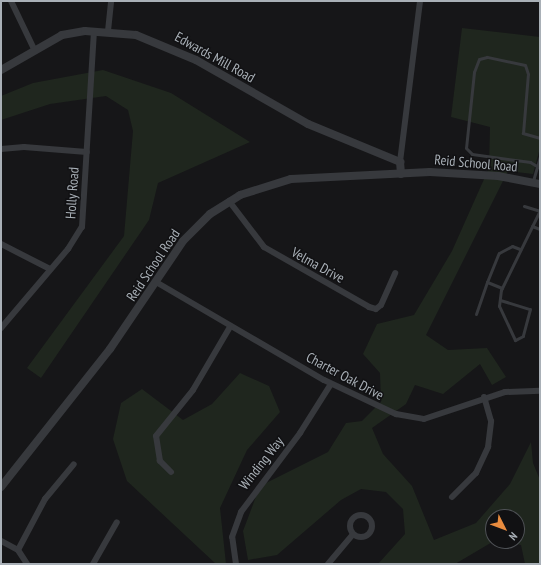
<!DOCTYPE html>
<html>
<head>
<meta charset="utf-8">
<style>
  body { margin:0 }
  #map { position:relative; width:541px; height:565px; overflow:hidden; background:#161618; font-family:"PT Sans Narrow",sans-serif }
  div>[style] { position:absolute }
  .green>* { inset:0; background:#1f261e }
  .service>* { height:3px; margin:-1.5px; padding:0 1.5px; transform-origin:1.5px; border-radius:1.5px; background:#37393d }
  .minor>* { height:6px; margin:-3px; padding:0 3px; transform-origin:3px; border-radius:3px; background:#37393d }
  .minor>.ring { margin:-3px; padding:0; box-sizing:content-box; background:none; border:6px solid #37393d; border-radius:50% }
  .tertiary>* { height:8px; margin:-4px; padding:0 4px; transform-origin:4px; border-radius:4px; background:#37393d }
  span { translate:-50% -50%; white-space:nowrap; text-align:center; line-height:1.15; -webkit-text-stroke:3px #111113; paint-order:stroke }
  .street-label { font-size:14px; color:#a9b0b7 }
  .frame { position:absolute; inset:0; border:2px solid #a9b0b7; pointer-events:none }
  .north { position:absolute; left:485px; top:509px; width:40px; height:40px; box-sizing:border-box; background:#111113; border:1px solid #4e5155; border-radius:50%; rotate:132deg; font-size:11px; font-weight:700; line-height:16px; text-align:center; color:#a9b0b7 }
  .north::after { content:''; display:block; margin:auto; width:14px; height:18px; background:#e88b3e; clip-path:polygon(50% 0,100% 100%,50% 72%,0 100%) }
</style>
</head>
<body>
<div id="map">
  <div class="green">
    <div style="clip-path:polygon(462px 28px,540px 37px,540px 148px,533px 174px,508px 171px,426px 335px,448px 350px,487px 348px,506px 377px,492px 385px,480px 364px,443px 394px,415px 385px,406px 404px,372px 428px,383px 454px,412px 486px,434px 540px,476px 523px,510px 484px,531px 442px,533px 463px,540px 480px,540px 564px,525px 564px,521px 545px,500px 541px,517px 541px,517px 517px,493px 517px,494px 541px,455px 564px,378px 564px,405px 534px,403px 509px,386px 492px,361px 489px,341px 500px,277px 555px,248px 560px,243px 531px,260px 486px,328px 452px,346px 423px,362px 421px,381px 402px,380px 373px,363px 354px,377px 324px,414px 315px,452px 251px,489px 168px,490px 127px,451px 117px)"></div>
    <div style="clip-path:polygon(103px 70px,171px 93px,250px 142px,158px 183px,149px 220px,41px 378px,27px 368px,124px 236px,133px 131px,128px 110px,106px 96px,50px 104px,1px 120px,1px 96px,33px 83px)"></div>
    <div style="clip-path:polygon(240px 373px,269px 386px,280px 412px,247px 450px,220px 508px,226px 564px,216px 564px,127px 481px,113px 439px,121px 403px,142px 389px,183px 420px,212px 404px)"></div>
  </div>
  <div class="service">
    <div style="left:540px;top:138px;width:18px;rotate:-164deg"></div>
    <div style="left:523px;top:133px;width:59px;rotate:-85.2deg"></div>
    <div style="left:528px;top:74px;width:9px;rotate:-108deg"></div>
    <div style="left:525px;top:65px;width:39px;rotate:-168deg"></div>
    <div style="left:487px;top:57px;width:8px;rotate:166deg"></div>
    <div style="left:479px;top:59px;width:14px;rotate:111deg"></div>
    <div style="left:474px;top:72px;width:76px;rotate:96deg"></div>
    <div style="left:466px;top:148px;width:8px;rotate:45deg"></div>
    <div style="left:472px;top:154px;width:59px;rotate:7.9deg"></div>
    <div style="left:530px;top:162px;width:12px;rotate:31deg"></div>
    <div style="left:533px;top:181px;width:26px;rotate:-74deg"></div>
    <div style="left:540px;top:200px;width:6px;rotate:90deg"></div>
    <div style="left:524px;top:206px;width:17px;rotate:17deg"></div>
    <div style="left:532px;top:226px;width:9px;rotate:21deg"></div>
    <div style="left:502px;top:288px;width:16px;rotate:-158deg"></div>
    <div style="left:487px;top:282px;width:31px;rotate:-68deg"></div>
    <div style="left:499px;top:253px;width:15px;rotate:-28deg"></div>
    <div style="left:512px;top:246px;width:9px;rotate:21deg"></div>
    <div style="left:500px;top:300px;width:31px;rotate:17deg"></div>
    <div style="left:530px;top:309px;width:28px;rotate:105deg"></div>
    <div style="left:523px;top:336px;width:9px;rotate:153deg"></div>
    <div style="left:515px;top:340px;width:38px;rotate:-115deg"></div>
    <div style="left:499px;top:306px;width:16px;rotate:-83deg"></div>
    <div style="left:501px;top:290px;width:89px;rotate:-64deg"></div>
    <div style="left:476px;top:314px;width:34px;rotate:-71deg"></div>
  </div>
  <div class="minor">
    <div style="left:11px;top:1px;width:53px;rotate:64.4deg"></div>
    <div style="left:108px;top:31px;width:30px;rotate:-84deg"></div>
    <div style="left:1px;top:149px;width:23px;rotate:-5deg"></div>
    <div style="left:24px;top:147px;width:63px;rotate:4.5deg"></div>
    <div style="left:400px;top:162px;width:162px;rotate:-82.9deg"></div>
    <div style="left:229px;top:201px;width:58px;rotate:52.7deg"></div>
    <div style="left:264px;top:247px;width:121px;rotate:29.7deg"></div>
    <div style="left:369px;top:307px;width:7px;rotate:16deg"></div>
    <div style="left:376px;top:309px;width:6px;rotate:-39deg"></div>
    <div style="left:381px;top:305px;width:35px;rotate:-66deg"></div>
    <div style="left:1px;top:244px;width:55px;rotate:27deg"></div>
    <div style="left:156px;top:282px;width:194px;rotate:30.3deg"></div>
    <div style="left:324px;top:380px;width:80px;rotate:25.3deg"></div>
    <div style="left:396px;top:414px;width:28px;rotate:10deg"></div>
    <div style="left:424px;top:419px;width:85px;rotate:-18.4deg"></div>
    <div style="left:505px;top:392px;width:35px;rotate:-2deg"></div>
    <div style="left:1px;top:328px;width:104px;rotate:-49.7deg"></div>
    <div style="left:68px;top:249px;width:26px;rotate:-58deg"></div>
    <div style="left:82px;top:227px;width:196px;rotate:-86.5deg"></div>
    <div style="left:171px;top:472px;width:16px;rotate:-135deg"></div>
    <div style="left:160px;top:461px;width:25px;rotate:-99deg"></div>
    <div style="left:156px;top:436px;width:59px;rotate:-51.2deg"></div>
    <div style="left:193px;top:390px;width:73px;rotate:-59.6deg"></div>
    <div style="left:452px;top:497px;width:34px;rotate:-45deg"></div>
    <div style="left:476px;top:473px;width:29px;rotate:-65deg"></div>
    <div style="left:488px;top:447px;width:26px;rotate:-83deg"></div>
    <div style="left:491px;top:421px;width:25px;rotate:-106deg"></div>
    <div class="ring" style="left:350px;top:515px;width:16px;height:16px"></div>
    <div style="left:1px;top:541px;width:19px;rotate:28deg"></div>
    <div style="left:18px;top:550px;width:17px;rotate:57deg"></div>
    <div style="left:18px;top:550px;width:58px;rotate:-62.1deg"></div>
    <div style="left:45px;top:499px;width:45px;rotate:-50.4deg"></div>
    <div style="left:93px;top:564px;width:48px;rotate:-60.3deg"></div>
    <div style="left:236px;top:564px;width:27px;rotate:-98deg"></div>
    <div style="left:232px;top:537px;width:27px;rotate:-70deg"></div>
    <div style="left:241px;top:512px;width:99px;rotate:-53.2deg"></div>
    <div style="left:300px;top:433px;width:58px;rotate:-57.7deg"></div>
    <div style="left:328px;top:564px;width:39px;rotate:-50deg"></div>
  </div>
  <div class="tertiary">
    <div style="left:1px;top:70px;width:70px;rotate:-29.8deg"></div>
    <div style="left:62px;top:35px;width:23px;rotate:-10deg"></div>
    <div style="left:85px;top:31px;width:51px;rotate:4.5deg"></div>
    <div style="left:136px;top:35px;width:65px;rotate:22.6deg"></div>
    <div style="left:196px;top:60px;width:129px;rotate:29.7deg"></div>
    <div style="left:308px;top:124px;width:100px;rotate:22.4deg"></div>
    <div style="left:400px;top:162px;width:12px;rotate:85deg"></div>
    <div style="left:1px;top:487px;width:176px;rotate:-51.7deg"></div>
    <div style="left:110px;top:349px;width:130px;rotate:-55.9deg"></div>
    <div style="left:183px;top:241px;width:38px;rotate:-45deg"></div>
    <div style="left:210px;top:214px;width:36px;rotate:-32deg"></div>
    <div style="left:240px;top:195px;width:53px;rotate:-17.4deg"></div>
    <div style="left:291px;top:179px;width:139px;rotate:-2.9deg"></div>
    <div style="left:430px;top:172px;width:68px;rotate:3.4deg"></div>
    <div style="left:498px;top:176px;width:43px;rotate:10.8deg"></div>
  </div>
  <div class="street-label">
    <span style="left:215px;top:57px;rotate:29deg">Edwards Mill Road</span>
    <span style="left:476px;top:163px;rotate:5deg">Reid School Road</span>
    <span style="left:72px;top:193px;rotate:-86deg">Holly Road</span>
    <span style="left:153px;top:265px;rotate:-56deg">Reid School Road</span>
    <span style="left:318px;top:265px;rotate:29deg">Velma Drive</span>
    <span style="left:345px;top:376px;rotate:28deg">Charter Oak Drive</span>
    <span style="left:261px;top:463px;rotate:-52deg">Winding Way</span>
  </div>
  <div class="frame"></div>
  <div class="north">N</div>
</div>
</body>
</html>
